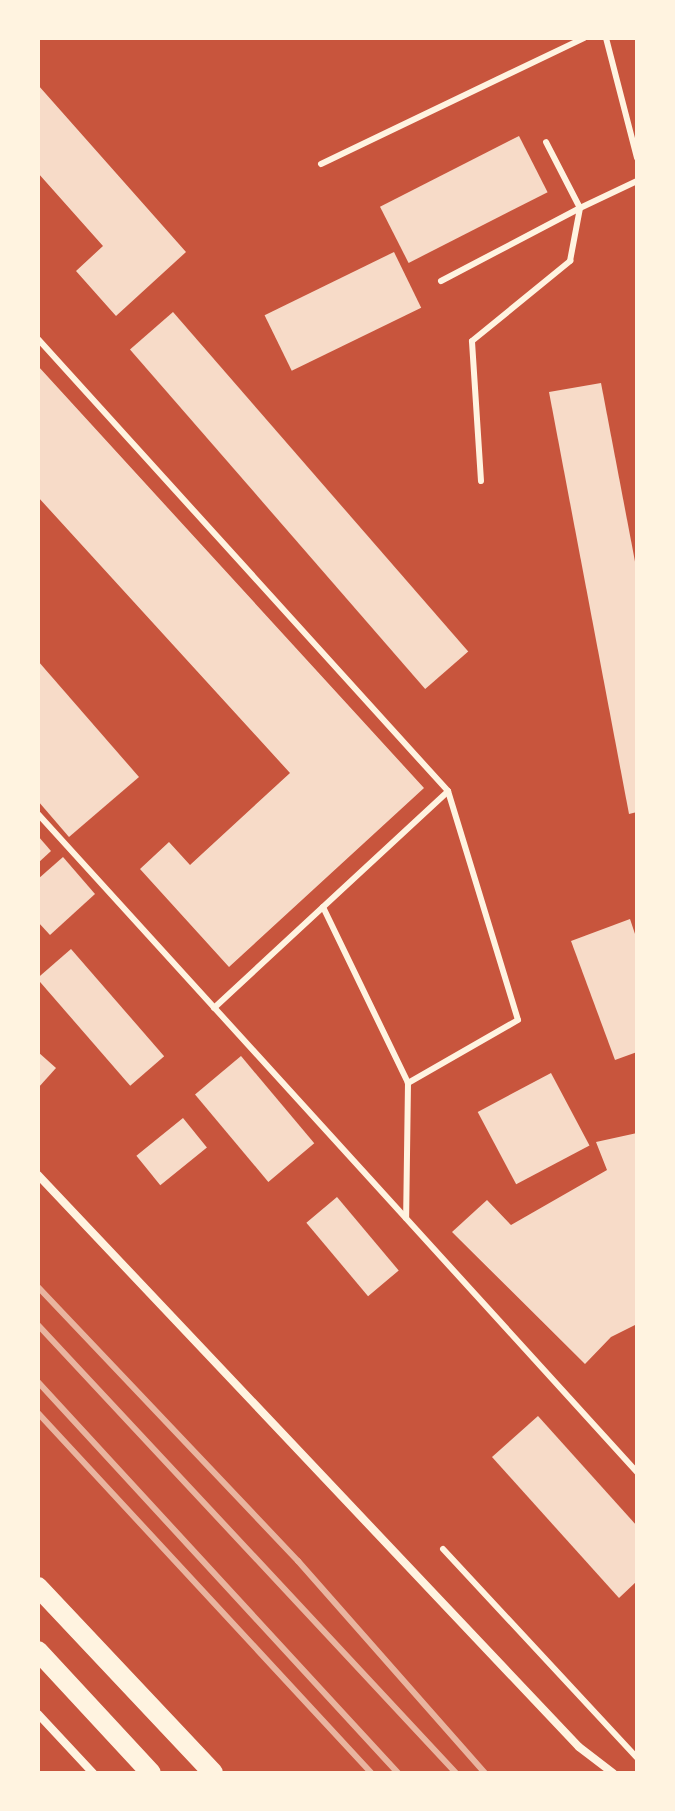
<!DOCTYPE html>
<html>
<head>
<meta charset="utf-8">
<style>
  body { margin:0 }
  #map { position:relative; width:675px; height:1811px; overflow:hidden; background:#c8553d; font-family:Overpass,sans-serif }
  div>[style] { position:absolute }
  .building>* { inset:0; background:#f7dbc8; transform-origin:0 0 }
  .service>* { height:6px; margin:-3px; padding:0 3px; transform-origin:3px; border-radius:3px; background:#fff3e0 }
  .minor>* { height:8px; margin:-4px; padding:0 4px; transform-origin:4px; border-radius:4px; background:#fff3e0 }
  .primary>* { height:20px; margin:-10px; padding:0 10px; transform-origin:10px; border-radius:10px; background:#fff3e0 }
  .rail>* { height:6px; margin:-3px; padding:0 3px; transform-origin:3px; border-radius:3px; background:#e9b49f }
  span { translate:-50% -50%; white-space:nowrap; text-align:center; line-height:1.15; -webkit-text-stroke:8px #fff3e0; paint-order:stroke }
  .frame { position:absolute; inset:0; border:40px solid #fff3e0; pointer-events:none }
</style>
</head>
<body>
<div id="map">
  <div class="building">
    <div style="clip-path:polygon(38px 85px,186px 252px,116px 316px,76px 271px,103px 246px,38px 173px)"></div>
    <div style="left:519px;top:136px;width:63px;height:156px;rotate:63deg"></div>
    <div style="left:394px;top:252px;width:62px;height:144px;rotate:64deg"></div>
    <div style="left:173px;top:312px;width:450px;height:57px;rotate:49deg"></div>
    <div style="clip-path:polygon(38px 366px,424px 788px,229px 967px,140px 869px,169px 842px,190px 865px,290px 773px,38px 497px)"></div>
    <div style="clip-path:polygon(601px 383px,637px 572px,637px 812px,629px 814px,549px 392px)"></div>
    <div style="clip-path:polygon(38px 661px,139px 777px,69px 837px,38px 801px)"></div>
    <div style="clip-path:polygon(38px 836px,51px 851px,38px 863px)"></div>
    <div style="clip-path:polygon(63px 857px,95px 894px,50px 935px,38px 922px,38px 879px)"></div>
    <div style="clip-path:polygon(630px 919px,637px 940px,637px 1052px,615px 1060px,571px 941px)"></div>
    <div style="left:71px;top:949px;width:142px;height:45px;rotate:49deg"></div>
    <div style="clip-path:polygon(38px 1052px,56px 1068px,38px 1088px)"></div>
    <div style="left:241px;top:1056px;width:114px;height:60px;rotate:50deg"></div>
    <div style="left:551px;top:1073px;width:82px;height:83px;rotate:62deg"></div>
    <div style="left:183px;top:1118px;width:38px;height:60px;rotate:51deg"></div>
    <div style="clip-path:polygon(637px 1133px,637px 1324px,611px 1337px,585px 1364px,452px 1232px,487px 1200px,511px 1225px,607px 1170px,596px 1142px)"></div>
    <div style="left:337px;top:1197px;width:96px;height:40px;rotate:50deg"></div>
    <div style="clip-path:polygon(538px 1416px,637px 1526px,637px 1581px,619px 1598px,492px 1457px)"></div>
  </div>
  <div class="service">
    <div style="left:606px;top:38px;width:124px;rotate:75.5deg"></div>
    <div style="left:321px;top:164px;width:292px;rotate:-25.6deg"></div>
    <div style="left:441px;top:281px;width:157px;rotate:-27.7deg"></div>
    <div style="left:580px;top:208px;width:74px;rotate:-117.3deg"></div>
    <div style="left:38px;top:339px;width:610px;rotate:47.79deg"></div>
    <div style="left:481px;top:481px;width:140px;rotate:-93.7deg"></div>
    <div style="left:472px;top:341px;width:127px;rotate:-39.2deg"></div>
    <div style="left:570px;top:261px;width:54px;rotate:-79.3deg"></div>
    <div style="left:580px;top:208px;width:63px;rotate:-25.3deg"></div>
    <div style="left:38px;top:814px;width:890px;rotate:47.69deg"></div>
    <div style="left:323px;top:907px;width:195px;rotate:64.2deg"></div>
    <div style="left:214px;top:1008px;width:319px;rotate:-42.8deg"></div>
    <div style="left:448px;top:791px;width:239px;rotate:73deg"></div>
    <div style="left:518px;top:1020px;width:127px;rotate:150.2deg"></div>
    <div style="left:408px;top:1083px;width:135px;rotate:90.8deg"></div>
    <div style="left:443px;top:1549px;width:285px;rotate:47.1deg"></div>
  </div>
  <div class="minor">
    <div style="left:38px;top:1175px;width:787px;rotate:46.6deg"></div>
    <div style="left:579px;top:1747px;width:43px;rotate:37.4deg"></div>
    <div style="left:38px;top:1714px;width:81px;rotate:47deg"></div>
  </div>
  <div class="primary">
    <div style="left:38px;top:1587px;width:255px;rotate:46.7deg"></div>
    <div style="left:38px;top:1651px;width:166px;rotate:47.2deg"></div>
  </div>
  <div class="rail">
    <div style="left:38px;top:1287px;width:378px;rotate:46.5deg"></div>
    <div style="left:298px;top:1561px;width:283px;rotate:48.6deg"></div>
    <div style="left:38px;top:1325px;width:613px;rotate:46.98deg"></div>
    <div style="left:38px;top:1382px;width:531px;rotate:47.36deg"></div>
    <div style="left:38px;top:1413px;width:490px;rotate:47.2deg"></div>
  </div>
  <div class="frame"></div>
</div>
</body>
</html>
